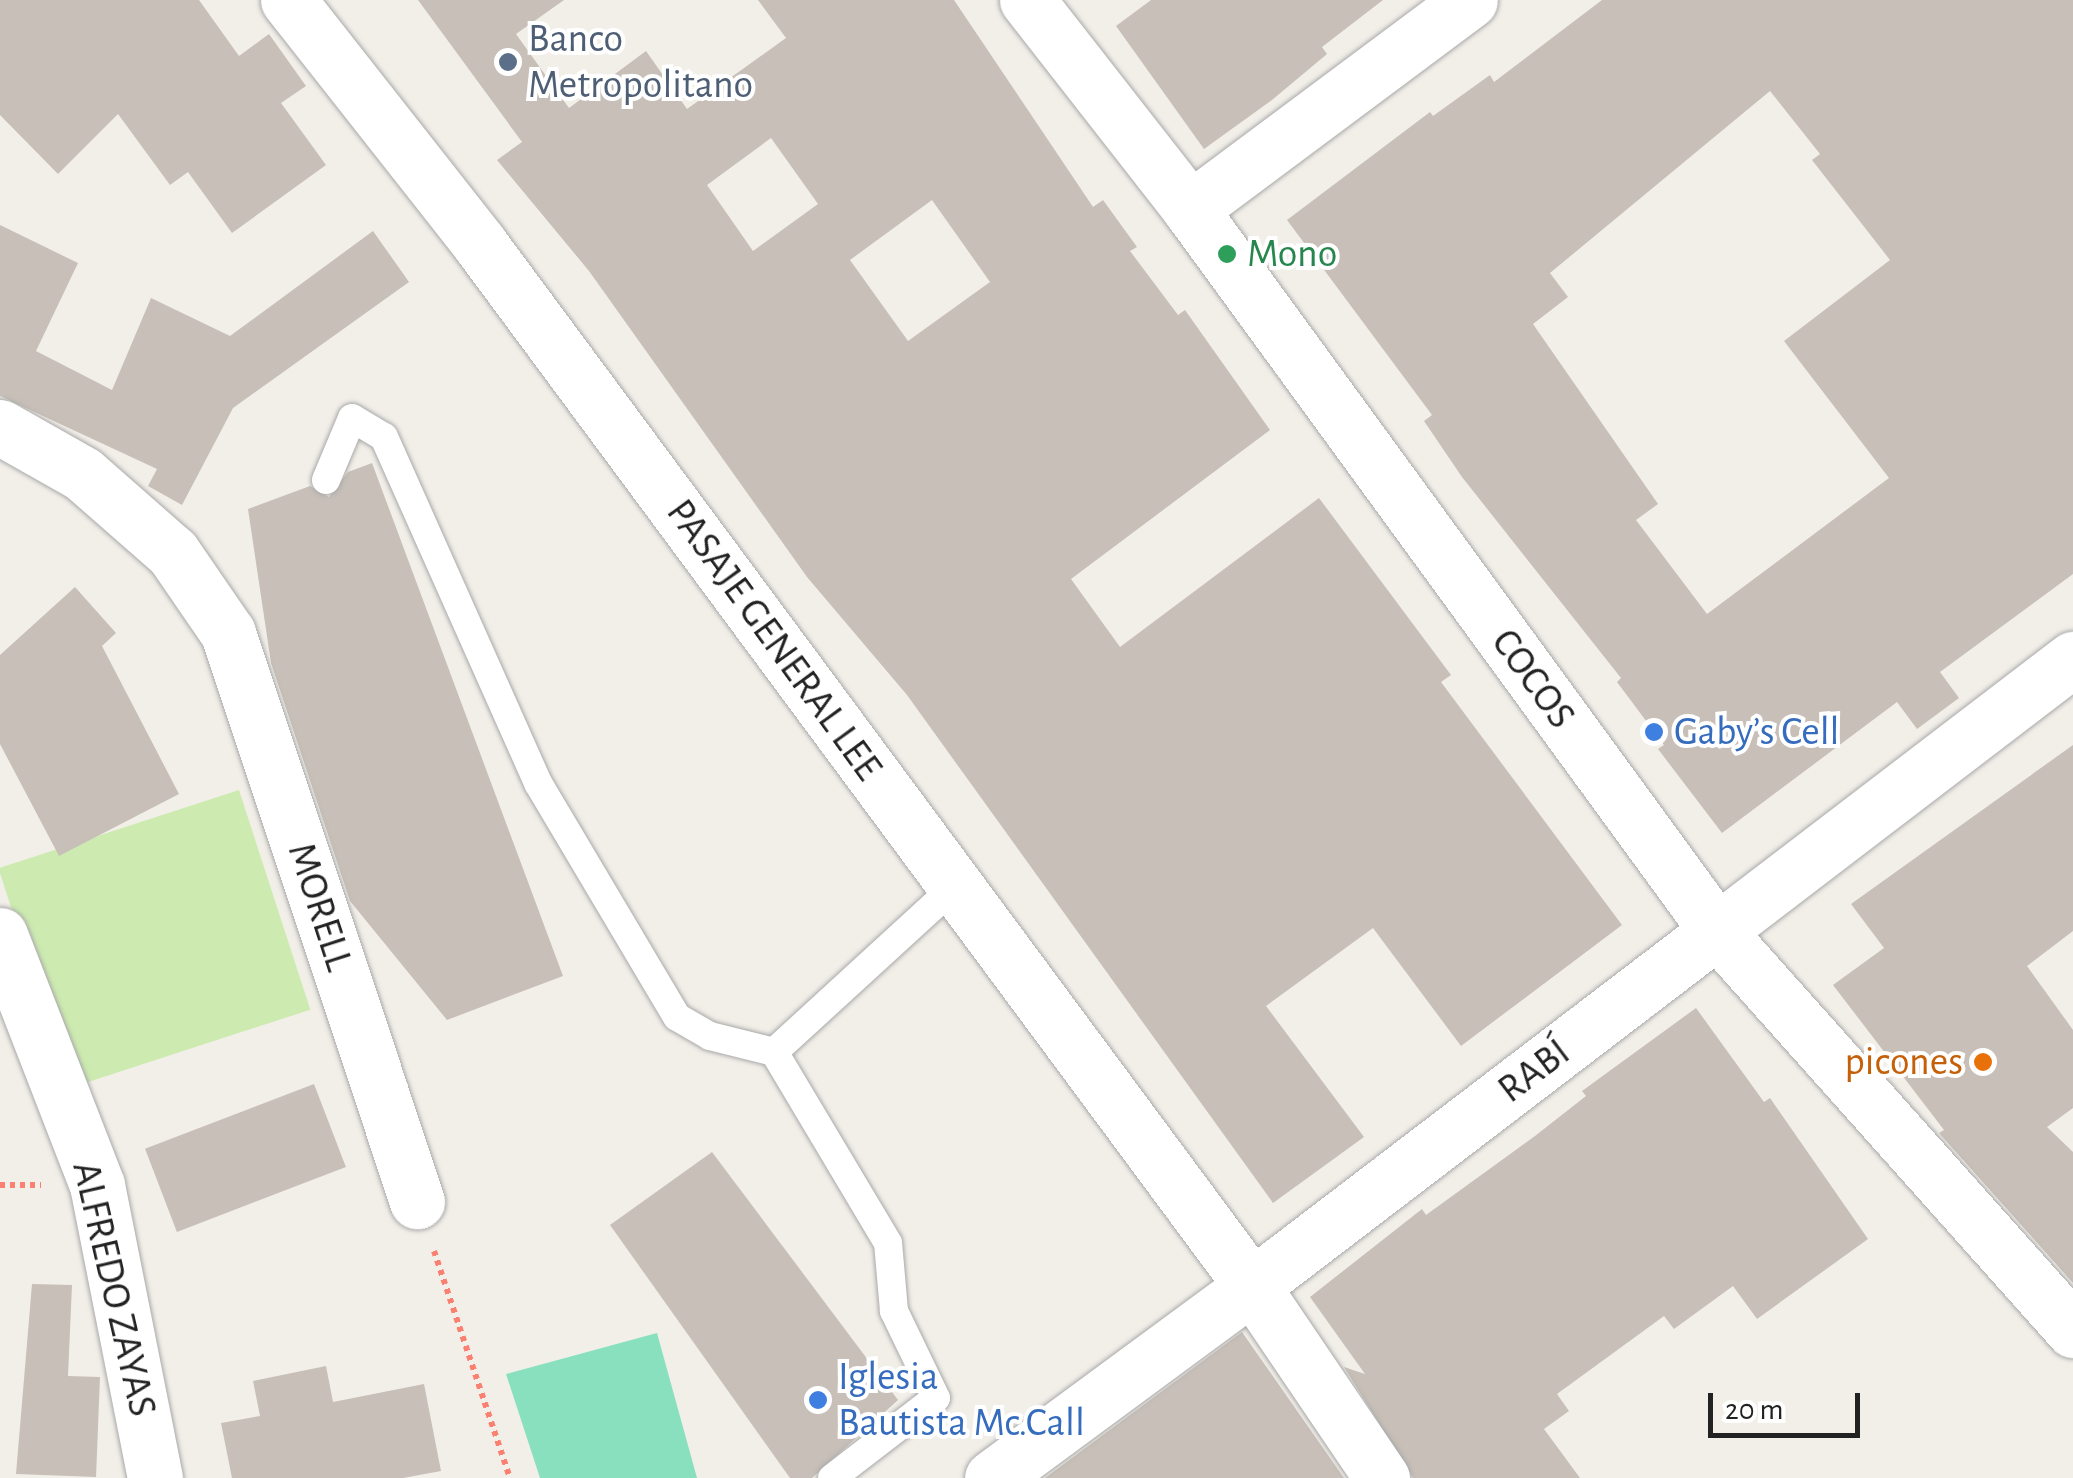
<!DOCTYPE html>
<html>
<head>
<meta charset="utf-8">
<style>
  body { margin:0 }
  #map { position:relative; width:2073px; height:1478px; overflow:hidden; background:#f2efe9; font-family:"Alegreya Sans",sans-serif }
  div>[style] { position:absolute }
  .grass>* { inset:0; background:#cdebb0; transform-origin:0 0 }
  .pitch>* { inset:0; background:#88e0be }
  .building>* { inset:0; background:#c7bfb8; transform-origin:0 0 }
  .path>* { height:6px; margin-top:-3px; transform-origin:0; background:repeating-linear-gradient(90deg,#fa8072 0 5px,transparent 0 10px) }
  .roads { filter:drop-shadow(0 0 2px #a9a9a9) drop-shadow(0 0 2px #a9a9a9) }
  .service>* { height:28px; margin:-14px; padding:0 14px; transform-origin:14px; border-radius:14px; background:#fff }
  .minor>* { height:55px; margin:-27.5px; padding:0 27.5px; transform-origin:27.5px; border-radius:27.5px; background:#fff }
  .tertiary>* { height:55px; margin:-27.5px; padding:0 27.5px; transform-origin:27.5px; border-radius:27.5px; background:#fff }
  .dots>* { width:28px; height:28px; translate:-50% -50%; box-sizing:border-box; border:5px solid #fff; border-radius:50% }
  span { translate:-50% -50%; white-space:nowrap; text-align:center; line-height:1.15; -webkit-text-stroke:8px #fff; paint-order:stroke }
  .service-label { font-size:40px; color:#4e5e75 }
  .left { translate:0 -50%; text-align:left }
  .leisure-label { font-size:40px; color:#27864d }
  .street-label { font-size:40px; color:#222 }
  .shop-label { font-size:40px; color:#366cbe }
  .food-label { font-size:40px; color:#c56008 }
  .right { translate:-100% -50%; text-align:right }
  .scale { position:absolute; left:1708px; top:1393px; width:152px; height:45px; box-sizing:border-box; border:5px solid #222; border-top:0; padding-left:12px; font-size:30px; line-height:35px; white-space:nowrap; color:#222; -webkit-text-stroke:8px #fff; paint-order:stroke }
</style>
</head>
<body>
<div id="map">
  <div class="grass">
    <div style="left:239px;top:790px;width:231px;height:253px;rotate:72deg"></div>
  </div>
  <div class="pitch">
    <div style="clip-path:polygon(657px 1333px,697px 1478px,540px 1478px,506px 1374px)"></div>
  </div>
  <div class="building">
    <div style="clip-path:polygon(0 0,199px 0,239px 56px,269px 34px,306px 86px,281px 103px,326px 165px,232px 233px,188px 172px,170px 185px,118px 114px,58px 174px,0 115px)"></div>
    <div style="clip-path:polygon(evenodd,418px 0,564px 0,516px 34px,569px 108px,646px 51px,687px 109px,786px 38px,758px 0,954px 0,1093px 207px,1103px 200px,1137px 247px,1130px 251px,1178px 315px,1185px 310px,1270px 430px,1071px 579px,1120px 647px,1319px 498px,1451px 675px,1441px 682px,1622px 925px,1461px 1046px,1373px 928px,1266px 1006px,1364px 1137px,1273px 1203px,907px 695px,807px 577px,589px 271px,497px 160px,522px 142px,418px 0,771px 138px,818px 204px,753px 251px,707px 185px,771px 138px,418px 0,932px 200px,990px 282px,908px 341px,850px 260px,932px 200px)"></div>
    <div style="clip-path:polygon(1151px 0,1383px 0,1322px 47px,1327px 54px,1272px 100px,1204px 149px,1116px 26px)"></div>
    <div style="clip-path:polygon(evenodd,1602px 0,2073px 0,2073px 574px,1940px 672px,1959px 698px,1917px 729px,1897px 702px,1722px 833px,1658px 749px,1664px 745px,1617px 682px,1621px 678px,1462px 477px,1424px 421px,1432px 415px,1287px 220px,1430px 112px,1433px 116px,1490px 75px,1494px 82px,1602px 0,1770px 91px,1820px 154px,1812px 160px,1890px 260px,1784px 341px,1889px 478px,1707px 614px,1636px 520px,1658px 504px,1533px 324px,1568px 297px,1550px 273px,1770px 91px)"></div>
    <div style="clip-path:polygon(0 225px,78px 263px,36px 351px,112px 390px,151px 298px,230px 336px,373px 231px,409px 282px,233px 408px,182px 505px,148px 486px,157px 469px,0 396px)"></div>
    <div style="clip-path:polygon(372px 463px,563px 976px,447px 1020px,350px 901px,271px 663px,248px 509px,310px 486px,329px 497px,348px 472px)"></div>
    <div style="clip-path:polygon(75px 587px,116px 633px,102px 646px,179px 794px,59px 856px,0 744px,0 655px)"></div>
    <div style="clip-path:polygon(2073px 745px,2073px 931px,2027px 966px,2073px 1030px,2073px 1108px,2047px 1127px,2073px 1152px,2073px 1283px,1939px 1133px,1944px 1130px,1833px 985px,1884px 948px,1851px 904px)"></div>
    <div style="clip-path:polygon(1696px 1008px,1764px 1102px,1770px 1098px,1868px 1239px,1757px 1319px,1733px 1286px,1674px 1329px,1664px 1316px,1557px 1394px,1569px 1411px,1544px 1429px,1580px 1478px,1413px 1478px,1344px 1367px,1365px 1374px,1310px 1297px,1422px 1209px,1426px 1215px,1535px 1136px,1586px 1096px,1582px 1091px)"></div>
    <div style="left:314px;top:1084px;width:89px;height:181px;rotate:69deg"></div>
    <div style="clip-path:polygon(712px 1152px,898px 1400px,812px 1478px,790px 1478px,610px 1225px)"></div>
    <div style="clip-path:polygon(32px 1284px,72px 1285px,68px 1376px,100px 1377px,96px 1477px,16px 1474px)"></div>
    <div style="clip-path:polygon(1242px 1332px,1344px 1478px,1045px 1478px)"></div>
    <div style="clip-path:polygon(326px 1366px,333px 1402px,424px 1384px,441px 1471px,403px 1478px,232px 1478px,221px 1423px,260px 1416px,253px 1381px)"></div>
  </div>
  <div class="path">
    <div style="left:0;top:1185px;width:41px"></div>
    <div style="left:434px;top:1251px;width:239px;rotate:71.5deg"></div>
  </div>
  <div class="roads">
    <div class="service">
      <div style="left:326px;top:480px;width:67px;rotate:-67.2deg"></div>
      <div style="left:352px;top:418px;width:37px;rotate:31deg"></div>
      <div style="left:384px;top:437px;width:379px;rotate:66deg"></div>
      <div style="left:538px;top:783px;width:272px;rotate:59.3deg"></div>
      <div style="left:677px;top:1017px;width:38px;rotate:30deg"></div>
      <div style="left:710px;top:1036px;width:66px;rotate:14deg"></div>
      <div style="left:832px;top:1478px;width:131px;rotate:-37.6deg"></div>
      <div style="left:936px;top:1398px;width:97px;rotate:-115.8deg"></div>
      <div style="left:894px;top:1311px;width:68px;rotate:-95deg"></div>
      <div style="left:888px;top:1243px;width:222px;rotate:-120.8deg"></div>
      <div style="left:774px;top:1052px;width:246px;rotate:-42.5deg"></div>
    </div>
    <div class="minor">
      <div style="left:1190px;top:209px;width:349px;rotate:-36.7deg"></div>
      <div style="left:0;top:427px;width:95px;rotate:29.5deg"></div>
      <div style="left:83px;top:474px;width:120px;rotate:41.3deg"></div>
      <div style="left:173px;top:553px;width:97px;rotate:55.5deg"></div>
      <div style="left:228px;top:633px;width:599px;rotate:71.6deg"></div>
      <div style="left:1717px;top:931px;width:448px;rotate:-37.4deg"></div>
      <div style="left:0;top:935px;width:268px;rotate:68.8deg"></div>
      <div style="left:97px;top:1185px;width:299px;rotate:78.8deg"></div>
      <div style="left:992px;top:1478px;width:323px;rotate:-36.4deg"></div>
      <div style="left:1252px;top:1286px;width:232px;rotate:55.9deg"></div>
    </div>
    <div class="tertiary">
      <div style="left:288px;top:0;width:309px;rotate:51.8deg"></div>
      <div style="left:479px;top:243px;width:1298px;rotate:53.46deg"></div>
      <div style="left:1252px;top:1286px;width:585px;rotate:-37.36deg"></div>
      <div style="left:1027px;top:0;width:265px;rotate:52deg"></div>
      <div style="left:1190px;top:209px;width:894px;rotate:53.87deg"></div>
      <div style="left:1717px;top:931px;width:535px;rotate:48.26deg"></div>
    </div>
  </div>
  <div class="dots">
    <div style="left:508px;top:62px;background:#5c6f8a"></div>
    <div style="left:1227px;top:254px;background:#2e9e5b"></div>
    <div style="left:1654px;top:732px;background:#3f7fe0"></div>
    <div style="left:1983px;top:1062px;background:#e8710a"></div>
    <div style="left:818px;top:1400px;background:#3f7fe0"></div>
  </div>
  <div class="service-label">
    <span class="left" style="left:528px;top:62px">Banco<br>Metropolitano</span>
  </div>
  <div class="leisure-label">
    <span class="left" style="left:1247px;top:254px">Mono</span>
  </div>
  <div class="street-label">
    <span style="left:774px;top:640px;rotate:54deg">PASAJE GENERAL LEE</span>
    <span style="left:1533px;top:679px;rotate:54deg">COCOS</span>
    <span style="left:320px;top:907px;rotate:72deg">MORELL</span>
    <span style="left:1534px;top:1071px;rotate:-37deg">RABÍ</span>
    <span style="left:114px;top:1289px;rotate:77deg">ALFREDO ZAYAS</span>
  </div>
  <div class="shop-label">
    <span class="left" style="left:1674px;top:732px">Gaby’s Cell</span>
    <span class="left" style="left:838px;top:1400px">Iglesia<br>Bautista Mc.Call</span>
  </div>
  <div class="food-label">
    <span class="right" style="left:1963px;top:1062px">picones</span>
  </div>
  <div class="scale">20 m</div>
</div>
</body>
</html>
